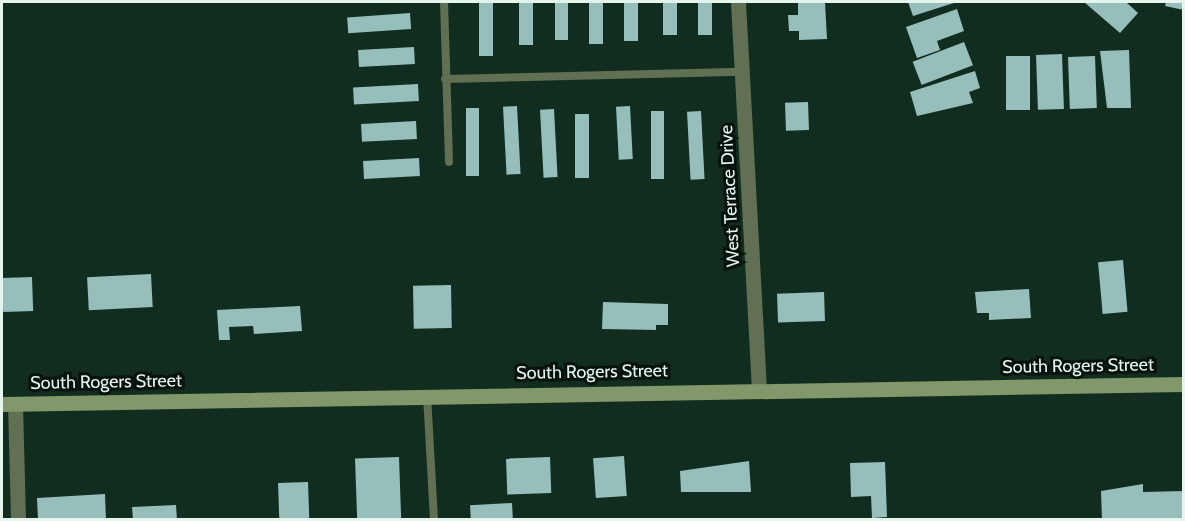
<!DOCTYPE html>
<html>
<head>
<meta charset="utf-8">
<style>
  body { margin:0 }
  #map { position:relative; width:1185px; height:521px; overflow:hidden; background:#112d1f; font-family:Cabin,sans-serif }
  div>[style] { position:absolute }
  .building>* { inset:0; background:#96bfbc; transform-origin:0 0 }
  .lane>* { height:8px; margin:-4px; padding:0 4px; transform-origin:4px; border-radius:4px; background:#616f53 }
  .street>* { height:15px; margin:-7.5px; padding:0 7.5px; transform-origin:7.5px; border-radius:7.5px; background:#616f53 }
  .secondary>* { height:15px; margin:-7.5px; padding:0 7.5px; transform-origin:7.5px; border-radius:7.5px; background:#82986a }
  span { translate:-50% -50%; white-space:nowrap; text-align:center; line-height:1.15; -webkit-text-stroke:6px #07120c; paint-order:stroke }
  .street-label { font-size:18px; color:#e6f6ed }
  .frame { position:absolute; inset:0; border:3px solid #e6f6ed; pointer-events:none }
</style>
</head>
<body>
<div id="map">
  <div class="building">
    <div style="left:479px;top:2px;width:14px;height:54px"></div>
    <div style="left:519px;top:2px;width:14px;height:43px"></div>
    <div style="left:555px;top:2px;width:13px;height:38px"></div>
    <div style="left:589px;top:2px;width:14px;height:42px"></div>
    <div style="left:624px;top:2px;width:14px;height:39px"></div>
    <div style="left:663px;top:2px;width:14px;height:33px"></div>
    <div style="left:698px;top:2px;width:14px;height:33px"></div>
    <div style="clip-path:polygon(798px 2px,825px 2px,827px 39px,799px 40px,799px 31px,789px 31px,788px 15px,798px 15px)"></div>
    <div style="clip-path:polygon(908px 2px,957px 2px,913px 16px)"></div>
    <div style="clip-path:polygon(1084px 2px,1126px 2px,1138px 13px,1120px 33px)"></div>
    <div style="clip-path:polygon(1166px 2px,1184px 2px,1184px 10px,1165px 6px)"></div>
    <div style="clip-path:polygon(957px 9px,964px 31px,937px 41px,940px 50px,917px 58px,906px 27px)"></div>
    <div style="left:410px;top:13px;width:16px;height:63px;rotate:86deg"></div>
    <div style="left:964px;top:42px;width:25px;height:55px;rotate:69deg"></div>
    <div style="left:414px;top:47px;width:17px;height:56px;rotate:87deg"></div>
    <div style="clip-path:polygon(1129px 50px,1131px 108px,1107px 108px,1100px 51px)"></div>
    <div style="left:1062px;top:54px;width:55px;height:26px;rotate:88deg"></div>
    <div style="left:1006px;top:56px;width:24px;height:54px"></div>
    <div style="left:1095px;top:56px;width:52px;height:27px;rotate:88deg"></div>
    <div style="clip-path:polygon(975px 71px,980px 88px,969px 92px,973px 103px,917px 116px,910px 92px)"></div>
    <div style="left:418px;top:84px;width:17px;height:65px;rotate:87deg"></div>
    <div style="left:808px;top:102px;width:28px;height:23px;rotate:88deg"></div>
    <div style="left:517px;top:106px;width:68px;height:14px;rotate:87deg"></div>
    <div style="left:630px;top:106px;width:53px;height:14px;rotate:87deg"></div>
    <div style="left:466px;top:108px;width:13px;height:68px"></div>
    <div style="left:554px;top:109px;width:68px;height:14px;rotate:87deg"></div>
    <div style="left:651px;top:111px;width:13px;height:68px"></div>
    <div style="left:701px;top:111px;width:68px;height:14px;rotate:87deg"></div>
    <div style="left:575px;top:114px;width:14px;height:64px"></div>
    <div style="left:416px;top:121px;width:18px;height:55px;rotate:87deg"></div>
    <div style="left:419px;top:158px;width:18px;height:56px;rotate:87deg"></div>
    <div style="left:1123px;top:260px;width:52px;height:25px;rotate:85deg"></div>
    <div style="left:151px;top:274px;width:33px;height:64px;rotate:87deg"></div>
    <div style="left:32px;top:277px;width:34px;height:30px;rotate:88deg"></div>
    <div style="left:451px;top:285px;width:43px;height:38px;rotate:89deg"></div>
    <div style="clip-path:polygon(1029px 289px,1031px 318px,989px 320px,989px 313px,977px 313px,975px 292px)"></div>
    <div style="left:824px;top:292px;width:29px;height:47px;rotate:88deg"></div>
    <div style="clip-path:polygon(603px 302px,668px 304px,668px 325px,656px 325px,656px 330px,602px 329px)"></div>
    <div style="clip-path:polygon(300px 306px,302px 331px,254px 334px,253px 326px,229px 327px,230px 340px,219px 340px,217px 310px)"></div>
    <div style="left:624px;top:456px;width:40px;height:31px;rotate:86deg"></div>
    <div style="left:399px;top:457px;width:63px;height:44px;rotate:88deg"></div>
    <div style="left:550px;top:457px;width:36px;height:44px;rotate:88deg"></div>
    <div style="clip-path:polygon(749px 461px,751px 492px,681px 492px,680px 471px)"></div>
    <div style="clip-path:polygon(885px 462px,887px 517px,872px 518px,871px 496px,851px 497px,850px 463px)"></div>
    <div style="left:308px;top:482px;width:38px;height:30px;rotate:88deg"></div>
    <div style="clip-path:polygon(1143px 484px,1143px 492px,1184px 491px,1184px 520px,1102px 520px,1101px 491px)"></div>
    <div style="clip-path:polygon(105px 494px,106px 520px,38px 520px,37px 498px)"></div>
    <div style="left:512px;top:503px;width:17px;height:42px;rotate:87deg"></div>
    <div style="clip-path:polygon(176px 505px,177px 520px,133px 520px,132px 507px)"></div>
  </div>
  <div class="lane">
    <div style="left:444px;top:2px;width:160px;rotate:88.2deg"></div>
    <div style="left:445px;top:79px;width:297px;rotate:-1.4deg"></div>
    <div style="left:427px;top:395px;width:125px;rotate:86.8deg"></div>
  </div>
  <div class="street">
    <div style="left:738px;top:2px;width:388px;rotate:86.9deg"></div>
    <div style="left:15px;top:404px;width:116px;rotate:88.5deg"></div>
  </div>
  <div class="secondary">
    <div style="left:2px;top:404px;width:1182px;rotate:-0.97deg"></div>
  </div>
  <div class="street-label">
    <span style="left:730px;top:196px;rotate:-93deg">West Terrace Drive</span>
    <span style="left:1078px;top:366px;rotate:-1deg">South Rogers Street</span>
    <span style="left:592px;top:372px;rotate:-1deg">South Rogers Street</span>
    <span style="left:106px;top:382px;rotate:-1deg">South Rogers Street</span>
  </div>
  <div class="frame"></div>
</div>
</body>
</html>
